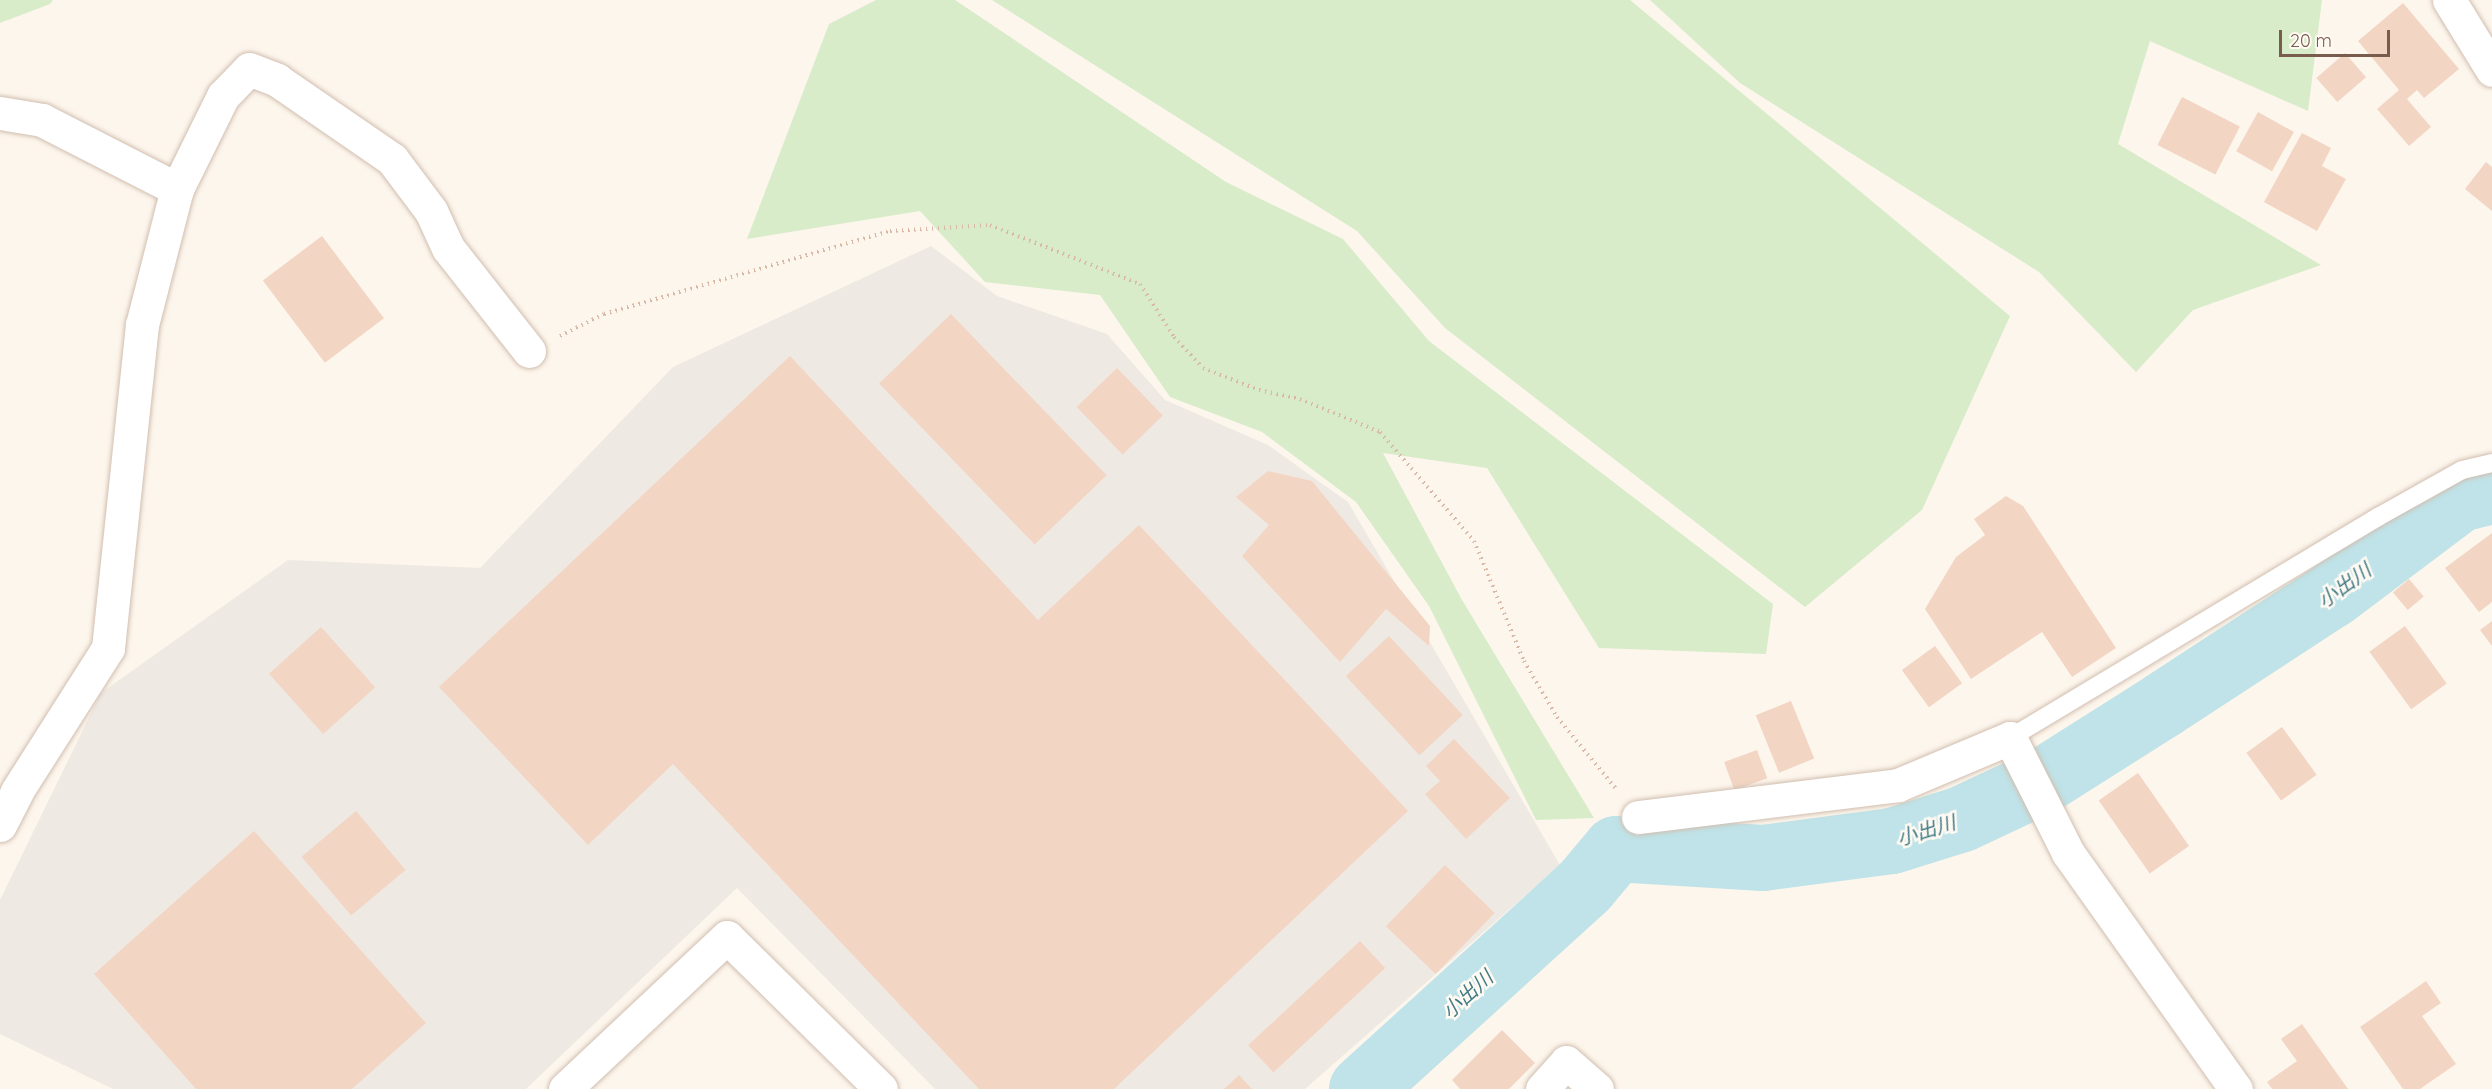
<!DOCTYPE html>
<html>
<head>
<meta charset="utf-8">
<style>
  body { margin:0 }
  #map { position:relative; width:2492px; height:1089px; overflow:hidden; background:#fdf6ec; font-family:Quicksand,"Noto Sans JP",sans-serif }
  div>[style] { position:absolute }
  .industrial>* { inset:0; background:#efe9e4 }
  .green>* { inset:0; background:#d8ecc9 }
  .river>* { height:66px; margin:-33px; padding:0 33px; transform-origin:33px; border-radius:33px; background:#bfe3e8 }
  .building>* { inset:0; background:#f3d5c3; transform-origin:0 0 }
  .path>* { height:4px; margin-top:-2px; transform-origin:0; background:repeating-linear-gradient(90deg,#d9b8a5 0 1.5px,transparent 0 6px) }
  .roads { filter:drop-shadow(0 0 2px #d1beb0) drop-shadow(0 0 2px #d1beb0) }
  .lane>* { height:18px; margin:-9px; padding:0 9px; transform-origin:9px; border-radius:9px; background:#fff }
  .street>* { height:33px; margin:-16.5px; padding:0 16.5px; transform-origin:16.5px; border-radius:16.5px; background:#fff }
  .secondary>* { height:33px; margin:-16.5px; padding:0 16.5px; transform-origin:16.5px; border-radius:16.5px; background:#fff }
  span { translate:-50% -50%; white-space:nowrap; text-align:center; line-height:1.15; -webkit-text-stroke:5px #fffaf3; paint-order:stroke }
  .water-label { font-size:20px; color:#437c86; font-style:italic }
  .scale { position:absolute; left:2279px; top:30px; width:111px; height:27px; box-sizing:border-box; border:3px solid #7a5c4d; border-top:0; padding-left:8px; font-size:18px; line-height:21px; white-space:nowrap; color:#7a5c4d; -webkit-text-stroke:4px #fffaf3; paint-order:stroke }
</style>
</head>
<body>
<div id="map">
  <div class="industrial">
    <div style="clip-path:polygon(931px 246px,997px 296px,1107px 334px,1165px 400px,1268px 445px,1348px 502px,1560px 865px,1305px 1089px,935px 1089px,737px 888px,526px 1089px,113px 1089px,0 1034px,0 900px,101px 693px,288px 560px,480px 568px,673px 367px)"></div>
  </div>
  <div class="green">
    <div style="clip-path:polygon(0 0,53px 0,50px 4px,0 23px)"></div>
    <div style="clip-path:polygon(876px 0,955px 0,1226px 182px,1343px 239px,1429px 341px,1773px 604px,1766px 654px,1599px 648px,1487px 468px,1383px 453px,1462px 600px,1594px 818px,1536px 820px,1429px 606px,1356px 502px,1262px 432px,1170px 397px,1100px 295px,985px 282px,920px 211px,747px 239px,829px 24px)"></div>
    <div style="clip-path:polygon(992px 0,1630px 0,2010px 316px,1922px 510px,1805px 607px,1445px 328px,1357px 231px)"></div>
    <div style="clip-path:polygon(1650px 0,2322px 0,2308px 111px,2150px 41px,2118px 144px,2321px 265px,2193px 310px,2136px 372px,2039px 272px,1740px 83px)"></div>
  </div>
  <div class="river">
    <div style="left:1362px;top:1089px;width:302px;rotate:-42.3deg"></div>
    <div style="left:1585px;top:886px;width:48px;rotate:-50deg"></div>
    <div style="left:1616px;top:849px;width:147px;rotate:3.5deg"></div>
    <div style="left:1763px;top:858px;width:130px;rotate:-7.5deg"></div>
    <div style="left:1892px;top:841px;width:73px;rotate:-17.4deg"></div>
    <div style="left:1962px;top:819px;width:89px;rotate:-25.1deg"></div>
    <div style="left:2043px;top:781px;width:142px;rotate:-32.3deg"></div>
    <div style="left:2163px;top:705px;width:202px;rotate:-33.1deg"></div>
    <div style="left:2332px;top:595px;width:160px;rotate:-36.9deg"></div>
    <div style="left:2460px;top:499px;width:33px;rotate:-14deg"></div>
  </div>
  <div class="building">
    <div style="clip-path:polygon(2403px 3px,2459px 69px,2424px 98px,2417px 90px,2407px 99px,2431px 127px,2409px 146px,2377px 109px,2399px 90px,2358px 41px)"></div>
    <div style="left:2345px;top:53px;width:32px;height:38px;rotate:49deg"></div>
    <div style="left:2182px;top:97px;width:65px;height:54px;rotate:27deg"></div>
    <div style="left:2258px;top:112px;width:41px;height:45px;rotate:29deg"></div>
    <div style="clip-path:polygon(2302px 133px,2331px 148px,2322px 166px,2346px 179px,2317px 231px,2264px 202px)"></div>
    <div style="clip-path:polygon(2486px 162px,2492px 167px,2492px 211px,2465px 189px)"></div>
    <div style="left:322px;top:236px;width:103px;height:74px;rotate:53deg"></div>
    <div style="left:951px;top:314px;width:224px;height:100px;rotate:46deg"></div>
    <div style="clip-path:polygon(790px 356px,1038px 620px,1139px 525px,1408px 811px,1114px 1089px,979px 1089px,673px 764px,588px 845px,439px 687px)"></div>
    <div style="left:1117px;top:368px;width:66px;height:56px;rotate:46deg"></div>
    <div style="clip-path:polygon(1268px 471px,1312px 481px,1430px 626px,1429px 646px,1386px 609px,1340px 662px,1242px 556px,1269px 525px,1236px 497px)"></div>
    <div style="clip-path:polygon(2006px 496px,2023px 506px,2116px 648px,2072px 677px,2042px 632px,1971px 679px,1925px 609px,1956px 557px,1985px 535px,1974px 519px)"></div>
    <div style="clip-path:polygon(2492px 533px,2492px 602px,2479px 612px,2445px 568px)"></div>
    <div style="left:2409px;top:579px;width:23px;height:21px;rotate:50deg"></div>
    <div style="clip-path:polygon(2492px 621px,2492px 646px,2480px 630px)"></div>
    <div style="left:2405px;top:626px;width:71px;height:44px;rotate:54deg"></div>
    <div style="left:321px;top:627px;width:81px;height:70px;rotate:48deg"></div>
    <div style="left:1389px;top:636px;width:108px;height:59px;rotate:47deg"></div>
    <div style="left:1935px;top:646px;width:46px;height:41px;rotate:54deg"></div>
    <div style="left:1791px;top:701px;width:62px;height:38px;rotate:68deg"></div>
    <div style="left:2282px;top:727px;width:59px;height:44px;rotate:54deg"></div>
    <div style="clip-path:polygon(1454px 739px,1510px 798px,1466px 839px,1425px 794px,1440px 781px,1426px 766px)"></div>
    <div style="left:1757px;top:750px;width:30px;height:35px;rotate:70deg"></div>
    <div style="left:2138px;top:773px;width:89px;height:48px;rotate:55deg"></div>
    <div style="left:356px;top:811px;width:77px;height:71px;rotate:50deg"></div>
    <div style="clip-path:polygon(254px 831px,426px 1023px,352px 1089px,196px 1089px,94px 974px)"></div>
    <div style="left:1445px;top:865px;width:69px;height:85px;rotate:44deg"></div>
    <div style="left:1360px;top:941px;width:37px;height:153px;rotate:47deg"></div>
    <div style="clip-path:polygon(2426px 981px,2441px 1003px,2422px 1016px,2456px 1064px,2420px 1089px,2403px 1089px,2360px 1027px)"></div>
    <div style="clip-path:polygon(2302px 1024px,2348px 1089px,2272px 1089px,2267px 1082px,2297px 1061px,2281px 1039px)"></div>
    <div style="clip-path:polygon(1502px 1030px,1535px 1063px,1509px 1089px,1460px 1089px,1452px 1080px)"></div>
    <div style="clip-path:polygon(1239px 1075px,1252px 1089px,1224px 1089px)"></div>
  </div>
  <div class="path">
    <div style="left:560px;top:336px;width:49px;rotate:-26.6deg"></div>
    <div style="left:604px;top:314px;width:298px;rotate:-16.2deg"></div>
    <div style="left:890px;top:231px;width:100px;rotate:-3.4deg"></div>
    <div style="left:990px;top:225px;width:161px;rotate:21.5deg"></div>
    <div style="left:1140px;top:284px;width:63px;rotate:57.3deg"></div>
    <div style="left:1174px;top:337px;width:42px;rotate:46.9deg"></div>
    <div style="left:1203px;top:368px;width:60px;rotate:21.4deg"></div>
    <div style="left:1259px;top:390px;width:42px;rotate:12.4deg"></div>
    <div style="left:1300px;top:399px;width:87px;rotate:22.4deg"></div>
    <div style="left:1380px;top:432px;width:144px;rotate:49.2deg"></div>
    <div style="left:1474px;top:541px;width:130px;rotate:67.4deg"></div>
    <div style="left:1524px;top:661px;width:65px;rotate:59.5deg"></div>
    <div style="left:1557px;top:717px;width:94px;rotate:50.6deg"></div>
  </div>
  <div class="roads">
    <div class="lane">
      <div style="left:2010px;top:738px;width:429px;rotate:-31deg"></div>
      <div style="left:2378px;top:517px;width:96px;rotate:-29.2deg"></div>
      <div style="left:2462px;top:470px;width:31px;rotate:-13deg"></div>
    </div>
    <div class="street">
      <div style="left:2449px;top:0;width:82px;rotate:58.4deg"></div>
      <div style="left:0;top:113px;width:43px;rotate:9.5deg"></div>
      <div style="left:42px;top:120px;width:152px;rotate:27.1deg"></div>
      <div style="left:177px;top:189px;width:104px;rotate:-63.7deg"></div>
      <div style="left:223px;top:96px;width:37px;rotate:-46deg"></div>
      <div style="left:249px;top:69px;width:30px;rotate:21deg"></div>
      <div style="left:277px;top:80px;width:140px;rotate:34.5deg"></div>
      <div style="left:392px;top:159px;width:65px;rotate:53.1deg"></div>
      <div style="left:431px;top:211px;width:41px;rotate:65.3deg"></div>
      <div style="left:448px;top:248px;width:131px;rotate:51.8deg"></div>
      <div style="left:1638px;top:817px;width:262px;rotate:-7deg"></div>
      <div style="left:1898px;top:785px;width:121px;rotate:-22.8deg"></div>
      <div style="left:2010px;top:738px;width:129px;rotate:63.2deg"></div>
      <div style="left:2068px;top:853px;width:290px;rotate:54.6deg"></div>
      <div style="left:0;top:825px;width:38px;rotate:-63deg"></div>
      <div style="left:17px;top:791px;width:169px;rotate:-57.5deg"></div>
      <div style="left:108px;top:648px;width:325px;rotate:-84deg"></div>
      <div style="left:142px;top:325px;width:140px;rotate:-75.6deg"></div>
      <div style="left:1542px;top:1089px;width:36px;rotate:-48deg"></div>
      <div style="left:1566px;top:1062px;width:41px;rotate:41.1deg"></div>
    </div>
    <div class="secondary">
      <div style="left:565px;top:1089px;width:222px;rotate:-43.2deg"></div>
      <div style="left:727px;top:937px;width:216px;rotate:44.6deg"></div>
    </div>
  </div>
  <div class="water-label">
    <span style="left:2344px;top:585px;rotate:-36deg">小出川</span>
    <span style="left:1926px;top:830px;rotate:-17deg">小出川</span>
    <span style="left:1467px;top:994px;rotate:-42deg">小出川</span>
  </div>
  <div class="scale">20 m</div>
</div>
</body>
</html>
